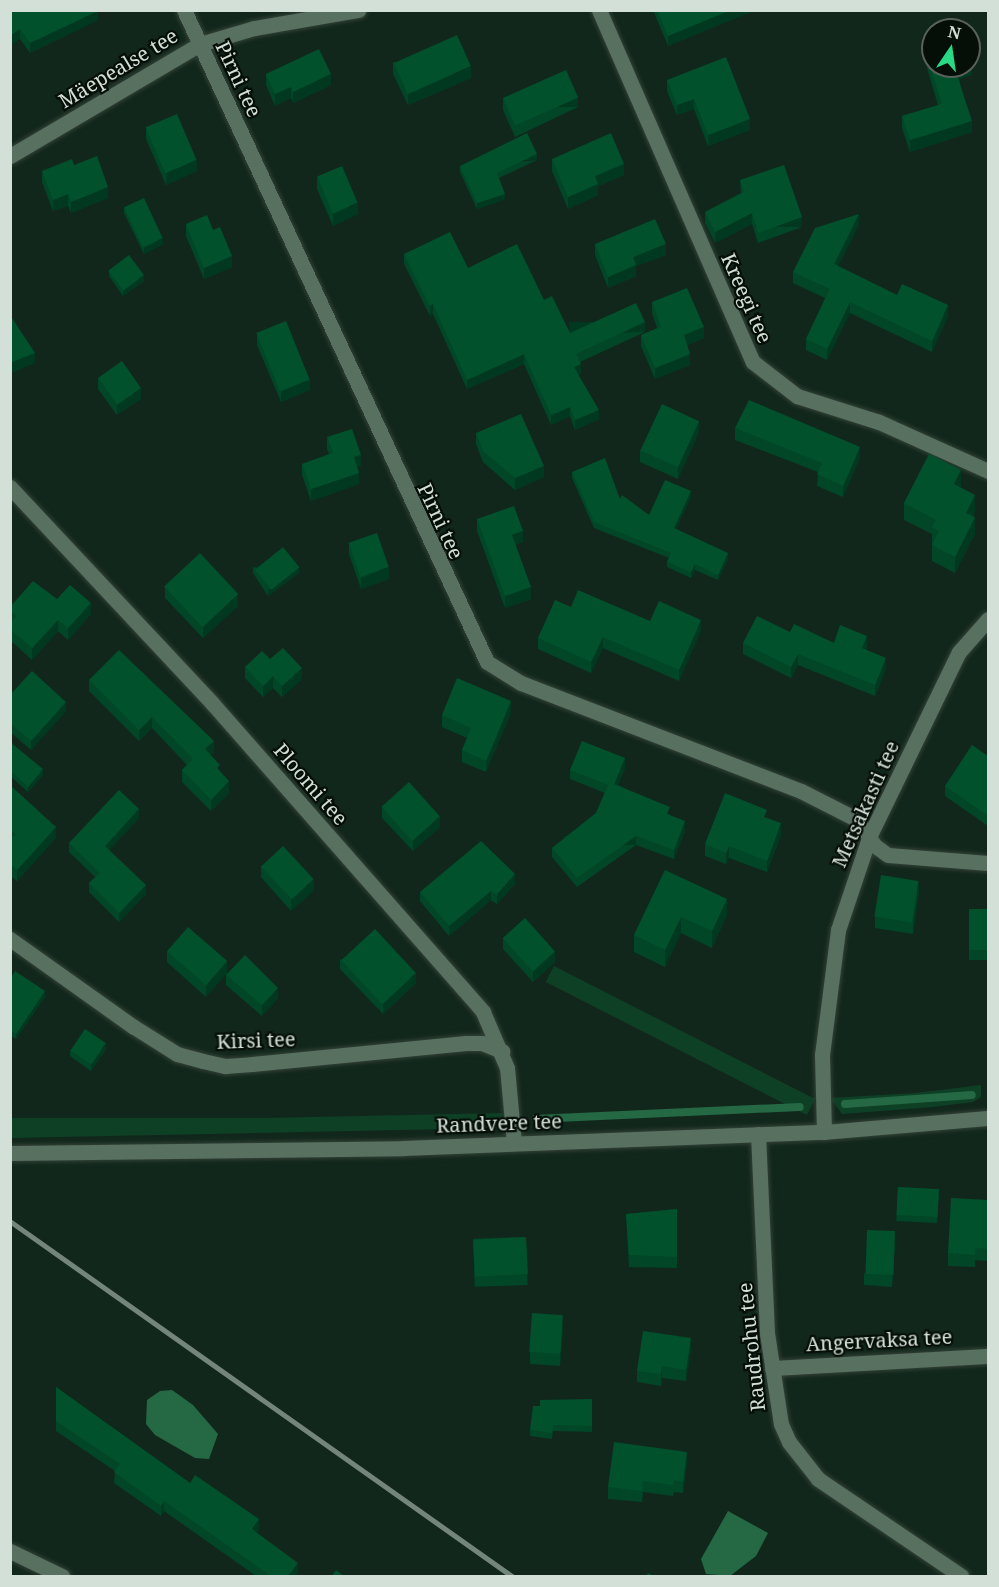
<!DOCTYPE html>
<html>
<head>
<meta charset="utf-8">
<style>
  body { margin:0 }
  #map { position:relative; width:999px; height:1587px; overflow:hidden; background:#12271b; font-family:"Noto Serif",serif }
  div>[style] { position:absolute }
  .green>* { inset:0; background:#0e4026; transform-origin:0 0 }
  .water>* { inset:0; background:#246943 }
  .stream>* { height:8px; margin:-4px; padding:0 4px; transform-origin:4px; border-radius:4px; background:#246943 }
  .roads { filter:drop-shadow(0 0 2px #334237) drop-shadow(0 0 2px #334237) }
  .minor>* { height:15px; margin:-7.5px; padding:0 7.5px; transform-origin:7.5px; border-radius:7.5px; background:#587060 }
  .tertiary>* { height:15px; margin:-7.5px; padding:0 7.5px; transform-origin:7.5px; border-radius:7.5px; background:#587060 }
  .rail>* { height:4.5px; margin:-2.25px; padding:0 2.25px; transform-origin:2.25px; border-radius:2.25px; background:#74857b }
  .wall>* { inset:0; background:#014627; transform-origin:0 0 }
  .shaded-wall>* { inset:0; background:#013920; transform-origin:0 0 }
  .building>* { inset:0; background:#01512d; transform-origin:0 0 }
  span { translate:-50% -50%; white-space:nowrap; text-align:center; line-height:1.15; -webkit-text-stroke:4.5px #060e08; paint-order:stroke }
  .street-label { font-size:20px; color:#d3e0d7 }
  .frame { position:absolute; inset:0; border:12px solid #d3e0d7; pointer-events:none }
  .north { position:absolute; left:921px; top:18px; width:60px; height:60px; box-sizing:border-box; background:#060e08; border:2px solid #58625b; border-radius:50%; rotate:13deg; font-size:16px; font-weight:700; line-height:24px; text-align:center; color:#d3e0d7 }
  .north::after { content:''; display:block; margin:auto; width:21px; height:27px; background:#28d885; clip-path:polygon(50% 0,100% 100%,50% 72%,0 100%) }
</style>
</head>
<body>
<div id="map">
  <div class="green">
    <div style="clip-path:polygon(981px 1085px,981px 1097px,973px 1102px,933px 1107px,842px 1114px,830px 1098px,916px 1093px)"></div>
    <div style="left:815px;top:1099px;width:18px;height:293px;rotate:117deg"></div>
    <div style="clip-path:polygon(503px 1113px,496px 1128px,11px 1138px,11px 1118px,265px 1118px)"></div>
  </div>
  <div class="water">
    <div style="clip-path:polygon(172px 1390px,193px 1405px,218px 1434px,209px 1459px,195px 1458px,155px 1435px,146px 1424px,147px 1400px,160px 1391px)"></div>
    <div style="clip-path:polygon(728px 1511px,768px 1533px,756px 1556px,730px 1576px,706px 1574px,701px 1559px)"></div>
  </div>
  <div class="stream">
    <div style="left:845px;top:1104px;width:127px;rotate:-4.1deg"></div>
    <div style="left:535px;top:1119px;width:265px;rotate:-2.6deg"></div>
  </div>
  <div class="roads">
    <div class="minor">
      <div style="left:184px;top:10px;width:719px;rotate:65.07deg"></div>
      <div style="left:487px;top:662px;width:40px;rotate:32deg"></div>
      <div style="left:521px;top:683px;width:300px;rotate:21.1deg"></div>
      <div style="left:801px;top:791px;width:64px;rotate:27deg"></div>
      <div style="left:858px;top:820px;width:30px;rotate:57deg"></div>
      <div style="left:874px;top:845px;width:17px;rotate:36deg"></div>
      <div style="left:888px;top:855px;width:100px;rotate:4.6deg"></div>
      <div style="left:599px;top:10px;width:384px;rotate:66.4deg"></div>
      <div style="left:753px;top:362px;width:56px;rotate:37.7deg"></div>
      <div style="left:797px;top:396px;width:86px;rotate:17.6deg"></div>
      <div style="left:879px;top:422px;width:120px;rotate:24.2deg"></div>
      <div style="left:10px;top:156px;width:221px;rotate:-30.5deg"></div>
      <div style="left:200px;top:44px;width:56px;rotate:-16.5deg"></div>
      <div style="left:254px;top:28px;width:106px;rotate:-9.8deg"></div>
      <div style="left:10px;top:487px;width:296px;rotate:46.9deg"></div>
      <div style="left:212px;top:703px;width:411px;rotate:48.7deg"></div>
      <div style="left:483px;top:1012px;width:61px;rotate:66.8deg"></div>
      <div style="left:507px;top:1068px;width:75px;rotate:84.7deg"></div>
      <div style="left:10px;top:939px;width:152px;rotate:35.4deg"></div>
      <div style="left:134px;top:1027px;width:51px;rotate:32.1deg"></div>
      <div style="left:177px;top:1054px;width:27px;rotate:15deg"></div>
      <div style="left:203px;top:1061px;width:23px;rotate:13deg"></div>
      <div style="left:225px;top:1066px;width:27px;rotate:-4deg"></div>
      <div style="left:252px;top:1064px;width:215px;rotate:-5.6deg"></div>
      <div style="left:466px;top:1043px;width:16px"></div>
      <div style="left:482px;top:1043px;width:22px;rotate:22deg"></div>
      <div style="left:824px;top:1132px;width:77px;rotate:-91.5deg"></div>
      <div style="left:822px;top:1055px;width:126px;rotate:-82.7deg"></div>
      <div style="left:838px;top:930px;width:100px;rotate:-71.4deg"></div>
      <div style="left:870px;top:835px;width:203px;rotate:-64.1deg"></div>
      <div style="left:959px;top:652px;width:44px;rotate:-48.7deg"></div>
      <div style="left:758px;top:1134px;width:199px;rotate:87.4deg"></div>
      <div style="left:767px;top:1333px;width:92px;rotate:81.3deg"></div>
      <div style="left:781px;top:1424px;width:20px;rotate:66deg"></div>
      <div style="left:789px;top:1442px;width:47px;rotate:51.9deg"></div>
      <div style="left:818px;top:1479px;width:173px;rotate:34.1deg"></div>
      <div style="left:772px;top:1368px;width:216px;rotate:-3.2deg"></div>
      <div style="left:10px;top:1551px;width:58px;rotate:25.7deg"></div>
    </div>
    <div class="tertiary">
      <div style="left:10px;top:1153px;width:393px;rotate:-0.7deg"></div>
      <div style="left:403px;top:1148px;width:421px;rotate:-2.2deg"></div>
      <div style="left:824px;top:1132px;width:165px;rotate:-4.9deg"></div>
    </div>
  </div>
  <div class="rail">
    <div style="left:10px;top:1221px;width:615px;rotate:35.27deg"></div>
  </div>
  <div class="wall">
    <div style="clip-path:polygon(10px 10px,98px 20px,30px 53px,20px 39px)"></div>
    <div style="clip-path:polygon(653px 10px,755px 10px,668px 46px)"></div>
    <div style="clip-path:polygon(927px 57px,972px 75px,959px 79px,972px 132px,910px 152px,902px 128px,902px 116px,938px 105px,927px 68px)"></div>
    <div style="clip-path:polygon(393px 62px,471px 78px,408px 105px,393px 74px)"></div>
    <div style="clip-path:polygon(266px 74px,331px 85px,293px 103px,291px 98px,275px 106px,266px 85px)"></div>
    <div style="clip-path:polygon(667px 80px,750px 130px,708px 146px,694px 109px,677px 115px,667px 91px)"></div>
    <div style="clip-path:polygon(503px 99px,578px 107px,515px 137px,503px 110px)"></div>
    <div style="clip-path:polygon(146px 128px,197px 171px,166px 185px,146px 139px)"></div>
    <div style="clip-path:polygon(552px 159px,624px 175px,598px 186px,598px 195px,568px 209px,552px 171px)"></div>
    <div style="clip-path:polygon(537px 160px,499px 178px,505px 199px,477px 209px,460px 172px,460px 166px)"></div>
    <div style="clip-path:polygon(74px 165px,108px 198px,71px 213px,68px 206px,53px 211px,42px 182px,42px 171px)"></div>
    <div style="clip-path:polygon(317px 177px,358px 214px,333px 226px,317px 189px)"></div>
    <div style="clip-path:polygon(740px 180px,802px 227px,758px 243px,752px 224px,715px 243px,705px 223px,705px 212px,741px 193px)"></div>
    <div style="clip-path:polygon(124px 207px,163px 244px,144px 254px,124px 213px)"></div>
    <div style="clip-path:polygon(186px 224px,213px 230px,232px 267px,204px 279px,186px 236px)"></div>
    <div style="clip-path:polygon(859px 225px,838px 266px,897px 295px,948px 316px,932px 352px,850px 313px,827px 360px,806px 350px,806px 339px,825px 298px,793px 283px,793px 272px)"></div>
    <div style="clip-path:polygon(595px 244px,666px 255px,636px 266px,636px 276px,608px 288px,595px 255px)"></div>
    <div style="clip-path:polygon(404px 254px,468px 268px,544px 300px,570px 333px,645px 332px,580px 362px,581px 373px,578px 375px,599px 419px,575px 430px,570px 416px,551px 425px,524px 364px,467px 389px,433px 314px,430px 316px,404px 264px)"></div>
    <div style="clip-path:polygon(109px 271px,144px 281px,123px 296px,109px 276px)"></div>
    <div style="clip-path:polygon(652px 302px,704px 338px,687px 345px,690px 365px,655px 379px,641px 346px,641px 335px,657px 328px,652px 313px)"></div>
    <div style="clip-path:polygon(257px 334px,310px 390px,281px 402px,257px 345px)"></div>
    <div style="clip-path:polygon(98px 378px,141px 399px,117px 415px,98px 389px)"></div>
    <div style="clip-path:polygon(735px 428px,860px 458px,843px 497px,817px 486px,818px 472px,735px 440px)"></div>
    <div style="clip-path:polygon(699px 432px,678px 479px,640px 462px,640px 450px)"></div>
    <div style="clip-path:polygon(476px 433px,544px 477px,515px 490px,483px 462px,476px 444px)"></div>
    <div style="clip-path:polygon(327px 437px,361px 466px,357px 467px,359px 484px,311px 501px,302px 475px,302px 464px,329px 454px,327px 449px)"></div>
    <div style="clip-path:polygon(572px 472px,649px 515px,691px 497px,676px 529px,728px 559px,718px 580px,695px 570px,691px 578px,667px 567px,667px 562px,669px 558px,594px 528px,572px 478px)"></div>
    <div style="clip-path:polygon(961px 487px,960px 488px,975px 512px,973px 516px,975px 534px,955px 573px,932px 561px,932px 534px,904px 520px,904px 503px)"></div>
    <div style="clip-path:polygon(477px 519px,523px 542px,515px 545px,531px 599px,505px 608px,477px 531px)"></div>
    <div style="clip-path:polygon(349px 543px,389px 579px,361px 589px,349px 554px)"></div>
    <div style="clip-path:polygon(253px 567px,299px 573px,268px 596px,253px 573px)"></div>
    <div style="clip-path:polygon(165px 587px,238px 606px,203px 638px,165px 598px)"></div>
    <div style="clip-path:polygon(57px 599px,91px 614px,68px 640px,58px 631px,32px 660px,10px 640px,10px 607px)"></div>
    <div style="clip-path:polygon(571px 607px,650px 621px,701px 631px,679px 681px,603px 648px,591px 673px,538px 649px,538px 638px)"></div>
    <div style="clip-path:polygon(790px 632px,834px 643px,867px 648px,866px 650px,886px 669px,875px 696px,798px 665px,791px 678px,743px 654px,743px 643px)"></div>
    <div style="clip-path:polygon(270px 659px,302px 679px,282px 697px,273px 688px,263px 697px,245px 678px,245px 667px)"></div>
    <div style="clip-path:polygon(89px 680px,214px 752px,210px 755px,220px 772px,229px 793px,211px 811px,182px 782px,182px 770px,187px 765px,152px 728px,139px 741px,89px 691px)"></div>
    <div style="clip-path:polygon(10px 695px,66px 711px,31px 750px,10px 732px)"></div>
    <div style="clip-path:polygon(511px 713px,486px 772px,462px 762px,462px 750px,467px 738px,442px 727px,442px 715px)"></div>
    <div style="clip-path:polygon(10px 742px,43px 775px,28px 792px,10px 776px)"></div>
    <div style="clip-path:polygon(988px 756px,988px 826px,945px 796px,945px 786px)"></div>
    <div style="clip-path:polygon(625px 768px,618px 785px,670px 815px,685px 831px,674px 859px,636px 845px,577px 887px,552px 857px,552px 848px,596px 813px,605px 793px,570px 779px,570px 770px)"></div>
    <div style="clip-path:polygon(10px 785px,56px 838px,17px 881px,10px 876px)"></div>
    <div style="clip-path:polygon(382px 807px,440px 827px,413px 851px,382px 818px)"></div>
    <div style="clip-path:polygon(139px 818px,109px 850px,146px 894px,119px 922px,89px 892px,89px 883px,95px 877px,69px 852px,69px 843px)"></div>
    <div style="clip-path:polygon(767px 818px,781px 835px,767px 872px,729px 858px,726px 864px,705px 856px,705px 844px)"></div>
    <div style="clip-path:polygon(261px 866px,314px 890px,291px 911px,261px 877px)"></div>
    <div style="clip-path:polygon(665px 870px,727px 915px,712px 948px,681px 933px,665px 967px,634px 952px,634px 935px)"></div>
    <div style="clip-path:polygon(515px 884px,497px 904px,491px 900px,449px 936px,420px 901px,420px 892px)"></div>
    <div style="clip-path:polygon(919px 892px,913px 934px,875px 928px,875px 917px)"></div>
    <div style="left:988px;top:909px;width:51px;height:19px;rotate:90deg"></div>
    <div style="clip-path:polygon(503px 938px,555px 962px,533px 982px,503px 949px)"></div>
    <div style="clip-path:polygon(167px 951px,227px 973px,206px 997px,167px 962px)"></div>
    <div style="clip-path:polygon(340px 959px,416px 983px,383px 1014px,340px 969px)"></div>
    <div style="clip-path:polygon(10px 975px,45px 997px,16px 1039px,10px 1035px)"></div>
    <div style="clip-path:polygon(226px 975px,278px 998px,262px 1016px,226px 985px)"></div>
    <div style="clip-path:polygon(106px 1049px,91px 1071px,70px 1056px,70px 1050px)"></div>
    <div style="left:898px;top:1187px;width:41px;height:34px;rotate:3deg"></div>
    <div style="clip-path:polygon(988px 1200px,988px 1261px,975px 1260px,975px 1267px,948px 1266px,948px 1253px)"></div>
    <div style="clip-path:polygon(677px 1209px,677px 1268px,629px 1267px,626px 1214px)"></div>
    <div style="left:526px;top:1237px;width:48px;height:53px;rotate:88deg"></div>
    <div style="clip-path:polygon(895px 1243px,892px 1287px,864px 1285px,864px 1274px)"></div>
    <div style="clip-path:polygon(563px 1327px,560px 1366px,530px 1364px,530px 1352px)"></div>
    <div style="clip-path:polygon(691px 1349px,686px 1381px,662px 1378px,661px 1386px,637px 1382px,637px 1371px)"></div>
    <div style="clip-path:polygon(56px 1387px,190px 1483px,259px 1529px,256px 1533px,298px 1574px,296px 1576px,256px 1576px,164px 1511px,161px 1516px,114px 1483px,115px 1471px,56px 1431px)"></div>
    <div style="clip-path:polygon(592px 1399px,592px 1432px,553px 1431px,552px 1439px,530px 1436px,530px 1430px,540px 1406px)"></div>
    <div style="clip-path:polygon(687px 1463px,683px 1493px,674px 1492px,673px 1496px,643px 1492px,642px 1502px,608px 1499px,608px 1487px)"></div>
  </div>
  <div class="shaded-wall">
    <div style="clip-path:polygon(731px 10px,755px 10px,668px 46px,668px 36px)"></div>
    <div style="clip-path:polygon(98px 11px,98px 20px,30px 53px,30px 43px)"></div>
    <div style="clip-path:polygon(20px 29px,20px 39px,10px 46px,10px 36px)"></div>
    <div style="clip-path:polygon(972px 63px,972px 75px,955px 80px,955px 69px,964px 66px,969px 66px,969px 64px)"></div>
    <div style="clip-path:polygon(471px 66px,471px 78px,408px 105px,408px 94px)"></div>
    <div style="clip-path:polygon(331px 74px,331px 85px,293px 103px,293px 92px)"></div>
    <div style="clip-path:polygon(291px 87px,291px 98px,275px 106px,275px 94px)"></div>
    <div style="left:578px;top:97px;width:10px;height:70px;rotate:90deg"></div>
    <div style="clip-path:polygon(694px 99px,694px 109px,677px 115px,677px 105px)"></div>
    <div style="clip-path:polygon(750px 119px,750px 130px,708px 146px,708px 135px)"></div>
    <div style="clip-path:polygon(972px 121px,972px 132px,910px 152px,910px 140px)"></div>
    <div style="left:537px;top:154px;width:6px;height:44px;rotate:90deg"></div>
    <div style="clip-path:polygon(197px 160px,197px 171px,166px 185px,166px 173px)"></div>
    <div style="clip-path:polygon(624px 164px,624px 175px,598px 186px,598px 195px,568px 209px,568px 197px,595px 176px)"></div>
    <div style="clip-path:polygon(108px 187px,108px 198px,71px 213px,71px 202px)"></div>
    <div style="clip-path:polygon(68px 194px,68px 206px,53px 211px,53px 200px)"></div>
    <div style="clip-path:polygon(505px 194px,505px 199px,477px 209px,477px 203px)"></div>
    <div style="clip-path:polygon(358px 203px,358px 214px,333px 226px,333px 214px)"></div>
    <div style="clip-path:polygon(752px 213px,752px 224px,715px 243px,715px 232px)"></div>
    <div style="clip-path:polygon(859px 214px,859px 225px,834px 275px,834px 264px)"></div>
    <div style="left:802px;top:217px;width:10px;height:47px;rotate:90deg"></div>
    <div style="clip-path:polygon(163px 238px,163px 244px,144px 254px,144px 248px)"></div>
    <div style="clip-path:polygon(666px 244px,666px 255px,636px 266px,636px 276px,608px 288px,608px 277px,633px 257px)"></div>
    <div style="clip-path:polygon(232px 256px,232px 267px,204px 279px,204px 268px)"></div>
    <div style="clip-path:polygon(144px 275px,144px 281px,123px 296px,123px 291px)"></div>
    <div style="clip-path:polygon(850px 302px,850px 313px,827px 360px,827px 349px)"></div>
    <div style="clip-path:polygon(433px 304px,433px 314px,430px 316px,430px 306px)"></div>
    <div style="clip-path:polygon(948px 305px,948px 316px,932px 352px,932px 341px)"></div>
    <div style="left:645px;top:322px;width:10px;height:76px;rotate:90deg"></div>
    <div style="clip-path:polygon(704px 327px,704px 338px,684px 347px,684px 335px)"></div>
    <div style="clip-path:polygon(35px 353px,35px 363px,10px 374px,10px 363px)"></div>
    <div style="clip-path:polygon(524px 354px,524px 364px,467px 389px,467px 380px)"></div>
    <div style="clip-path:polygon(690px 354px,690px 365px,655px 379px,655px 368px)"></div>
    <div style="clip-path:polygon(581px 364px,581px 373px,574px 377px,574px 367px)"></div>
    <div style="clip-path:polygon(310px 379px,310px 390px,281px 402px,281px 391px)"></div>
    <div style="clip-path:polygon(141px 388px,141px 399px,117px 415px,117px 404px)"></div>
    <div style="clip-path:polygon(570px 407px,570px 416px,551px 425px,551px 415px)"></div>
    <div style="clip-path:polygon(599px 410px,599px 419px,575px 430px,575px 420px)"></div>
    <div style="clip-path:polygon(699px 421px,699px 432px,678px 479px,678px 467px)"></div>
    <div style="clip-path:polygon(860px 447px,860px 458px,843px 497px,843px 486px)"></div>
    <div style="clip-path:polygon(361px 455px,361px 466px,354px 469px,354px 457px)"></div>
    <div style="clip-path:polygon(544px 466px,544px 477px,515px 490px,515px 478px)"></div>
    <div style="clip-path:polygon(961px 470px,961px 487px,954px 501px,954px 484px)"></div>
    <div style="clip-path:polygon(359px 473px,359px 484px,311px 501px,311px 489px)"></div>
    <div style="clip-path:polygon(691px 491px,691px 497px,674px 534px,674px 528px)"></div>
    <div style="clip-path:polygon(975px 495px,975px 512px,966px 529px,966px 513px)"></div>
    <div style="clip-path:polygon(975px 517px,975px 534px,955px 573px,955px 557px)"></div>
    <div style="clip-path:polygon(523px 531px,523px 542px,512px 546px,512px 535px)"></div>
    <div style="clip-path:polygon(728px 553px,728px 559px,718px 580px,718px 575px)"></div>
    <div style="clip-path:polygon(695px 564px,695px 570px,691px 578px,691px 572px)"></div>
    <div style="clip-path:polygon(299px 567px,299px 573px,268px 596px,268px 590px)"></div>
    <div style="clip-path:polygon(389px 567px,389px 579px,361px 589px,361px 578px)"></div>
    <div style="clip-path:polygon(531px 587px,531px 599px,505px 608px,505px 596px)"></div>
    <div style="clip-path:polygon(238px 594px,238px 606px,203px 638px,203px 627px)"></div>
    <div style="clip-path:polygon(91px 603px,91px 614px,68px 640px,68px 628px)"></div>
    <div style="clip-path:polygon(58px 620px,58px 631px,32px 660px,32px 648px)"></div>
    <div style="clip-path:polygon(701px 620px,701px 631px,679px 681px,679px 670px)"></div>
    <div style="clip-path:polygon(867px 636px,867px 648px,862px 659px,862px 648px)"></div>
    <div style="clip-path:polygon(603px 637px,603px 648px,591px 673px,591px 662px)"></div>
    <div style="clip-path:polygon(798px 654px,798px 665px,791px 678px,791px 667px)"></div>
    <div style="clip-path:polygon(886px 658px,886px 669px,875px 696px,875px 685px)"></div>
    <div style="clip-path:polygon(302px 668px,302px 679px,282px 697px,282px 686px)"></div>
    <div style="clip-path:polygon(273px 676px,273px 688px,263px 697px,263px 686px)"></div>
    <div style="clip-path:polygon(511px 701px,511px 713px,486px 772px,486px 761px)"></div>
    <div style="clip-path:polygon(66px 702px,66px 711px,31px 750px,31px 741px)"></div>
    <div style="clip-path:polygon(152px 717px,152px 728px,139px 741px,139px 730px)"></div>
    <div style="clip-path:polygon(214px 741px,214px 752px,205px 761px,205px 749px)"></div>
    <div style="clip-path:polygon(625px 758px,625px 768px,614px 793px,614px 784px)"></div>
    <div style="clip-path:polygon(43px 769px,43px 775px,28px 792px,28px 787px)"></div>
    <div style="clip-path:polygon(229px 781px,229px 793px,211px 811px,211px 800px)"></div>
    <div style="clip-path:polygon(139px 809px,139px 818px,105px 855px,105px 846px)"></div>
    <div style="clip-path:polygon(440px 816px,440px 827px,413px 851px,413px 840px)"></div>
    <div style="clip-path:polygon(685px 821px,685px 831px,674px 859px,674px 850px)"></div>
    <div style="clip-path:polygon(781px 823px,781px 835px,767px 872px,767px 861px)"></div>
    <div style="clip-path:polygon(56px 827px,56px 838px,17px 881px,17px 870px)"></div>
    <div style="left:636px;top:836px;width:9px;height:72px;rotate:90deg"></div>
    <div style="clip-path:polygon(729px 846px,729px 858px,726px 864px,726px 853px)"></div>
    <div style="clip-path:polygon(515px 874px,515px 884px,497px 904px,497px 894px)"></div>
    <div style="clip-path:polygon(314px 879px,314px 890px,291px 911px,291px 899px)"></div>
    <div style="clip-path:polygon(919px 881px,919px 892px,913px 934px,913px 923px)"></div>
    <div style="clip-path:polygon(146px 885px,146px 894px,119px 922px,119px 913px)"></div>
    <div style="clip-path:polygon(491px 891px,491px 900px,449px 936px,449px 926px)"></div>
    <div style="clip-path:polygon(727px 899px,727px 915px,712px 948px,712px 931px)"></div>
    <div style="clip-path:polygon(681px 917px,681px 933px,665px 967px,665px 950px)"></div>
    <div style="clip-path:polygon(555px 951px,555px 962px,533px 982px,533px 971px)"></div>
    <div style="clip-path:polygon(227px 961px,227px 973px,206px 997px,206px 985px)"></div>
    <div style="clip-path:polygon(416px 973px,416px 983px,383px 1014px,383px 1004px)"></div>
    <div style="clip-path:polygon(278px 988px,278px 998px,262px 1016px,262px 1005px)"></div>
    <div style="clip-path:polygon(45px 991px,45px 997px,16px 1039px,16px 1034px)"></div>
    <div style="clip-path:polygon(106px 1043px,106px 1049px,91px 1071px,91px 1065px)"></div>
    <div style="clip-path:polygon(895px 1231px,895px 1243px,892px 1287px,892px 1276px)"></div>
    <div style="clip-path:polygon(563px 1315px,563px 1327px,560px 1366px,560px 1354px)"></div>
    <div style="clip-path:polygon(691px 1338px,691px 1349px,686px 1381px,686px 1370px)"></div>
    <div style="clip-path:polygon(662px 1366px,662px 1378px,661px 1386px,661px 1374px)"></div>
    <div style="clip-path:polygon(687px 1452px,687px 1463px,683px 1493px,683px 1482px)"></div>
    <div style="clip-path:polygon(164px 1501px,164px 1511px,161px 1516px,161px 1506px)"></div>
    <div style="clip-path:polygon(259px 1519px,259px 1529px,252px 1540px,252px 1529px)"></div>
    <div style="clip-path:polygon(298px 1563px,298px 1574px,296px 1576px,288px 1576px)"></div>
  </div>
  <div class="building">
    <div style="clip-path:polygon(10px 10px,98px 10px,98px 11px,30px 43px,20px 29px,10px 36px)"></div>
    <div style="clip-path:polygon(657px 10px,731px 10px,668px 36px)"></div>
    <div style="left:457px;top:35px;width:34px;height:69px;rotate:66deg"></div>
    <div style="clip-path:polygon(319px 49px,331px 74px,293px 92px,291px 87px,275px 94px,266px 74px)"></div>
    <div style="clip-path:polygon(969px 52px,972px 63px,969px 64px)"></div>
    <div style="clip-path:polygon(933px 55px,933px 66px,964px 66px,955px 69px,972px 121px,910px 140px,902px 116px,942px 104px,927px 57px)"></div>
    <div style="clip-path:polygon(726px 57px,750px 119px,708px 135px,694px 99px,677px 105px,667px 80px)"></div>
    <div style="left:566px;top:70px;width:30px;height:69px;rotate:66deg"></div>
    <div style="left:177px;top:114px;width:50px;height:34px;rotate:67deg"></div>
    <div style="clip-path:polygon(527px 133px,537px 154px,497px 173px,505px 194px,477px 203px,460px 166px)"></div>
    <div style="clip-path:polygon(611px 133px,624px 164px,595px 176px,598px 184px,568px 197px,552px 159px)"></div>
    <div style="clip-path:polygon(97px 156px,108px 187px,71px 202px,68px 194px,53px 200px,42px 171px,72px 159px,74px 165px)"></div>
    <div style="clip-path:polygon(784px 165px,802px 217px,758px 233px,752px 213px,715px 232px,705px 212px,744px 192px,740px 180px)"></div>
    <div style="left:342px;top:166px;width:40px;height:27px;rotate:67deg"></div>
    <div style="left:144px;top:198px;width:44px;height:22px;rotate:65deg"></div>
    <div style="clip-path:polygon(859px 214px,834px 264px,897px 295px,902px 284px,948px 305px,932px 341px,850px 302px,827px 349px,806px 339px,830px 289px,793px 272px,815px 228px)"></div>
    <div style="clip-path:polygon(207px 215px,213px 230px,220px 227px,232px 256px,204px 268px,186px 224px)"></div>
    <div style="clip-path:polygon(655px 219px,666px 244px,633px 257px,636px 265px,608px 277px,595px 244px)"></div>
    <div style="clip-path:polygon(450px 232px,468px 268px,517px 244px,544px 300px,552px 296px,570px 333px,636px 303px,645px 322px,576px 354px,581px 364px,574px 367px,599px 410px,575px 420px,570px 407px,551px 415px,524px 354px,467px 380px,433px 304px,430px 306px,404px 254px)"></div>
    <div style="left:129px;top:255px;width:25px;height:26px;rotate:53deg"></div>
    <div style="clip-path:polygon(687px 288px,704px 327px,684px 335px,690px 354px,655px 368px,641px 335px,661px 327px,652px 302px)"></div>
    <div style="clip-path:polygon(10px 315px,35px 353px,10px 363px)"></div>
    <div style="left:286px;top:321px;width:63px;height:32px;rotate:68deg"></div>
    <div style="left:122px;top:361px;width:33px;height:29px;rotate:55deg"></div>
    <div style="clip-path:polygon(749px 400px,860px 447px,843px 486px,817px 474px,822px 463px,735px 428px)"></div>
    <div style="left:662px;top:404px;width:41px;height:51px;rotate:25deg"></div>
    <div style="clip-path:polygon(521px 414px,544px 466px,515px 478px,483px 451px,476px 433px)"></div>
    <div style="clip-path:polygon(352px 429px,361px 455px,354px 457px,359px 473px,311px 489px,302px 464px,333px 453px,327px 437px)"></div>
    <div style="clip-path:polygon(929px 454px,961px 470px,954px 484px,975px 495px,966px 513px,975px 517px,955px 557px,932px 545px,939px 531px,932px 527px,936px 520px,904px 503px)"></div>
    <div style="clip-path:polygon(605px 458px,620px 499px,622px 495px,649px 515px,665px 480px,691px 491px,674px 528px,728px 553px,718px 575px,695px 564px,691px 572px,667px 562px,671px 553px,594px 522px,572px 472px)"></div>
    <div style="clip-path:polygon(514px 506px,523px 531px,512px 535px,531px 587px,505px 596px,477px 519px)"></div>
    <div style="left:377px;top:533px;width:36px;height:30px;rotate:71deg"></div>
    <div style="left:283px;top:547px;width:26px;height:36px;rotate:51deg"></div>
    <div style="left:200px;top:553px;width:56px;height:49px;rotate:47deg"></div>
    <div style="clip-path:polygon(33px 581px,57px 599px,70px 585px,91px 603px,68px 628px,58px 620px,32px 648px,10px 629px,10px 623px,17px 616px,10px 610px,10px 607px)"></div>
    <div style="clip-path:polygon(578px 590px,650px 621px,659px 601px,701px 620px,679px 670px,603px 637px,591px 662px,538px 638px,555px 600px,571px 607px)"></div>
    <div style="clip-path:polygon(757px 616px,790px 632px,794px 624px,834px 643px,840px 625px,867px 636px,862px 648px,886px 658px,875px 685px,798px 654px,791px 667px,743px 643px)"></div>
    <div style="clip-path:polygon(283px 648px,302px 668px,282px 686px,273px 676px,263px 686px,245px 667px,262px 651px,270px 659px)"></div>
    <div style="clip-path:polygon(119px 650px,214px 741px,205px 749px,220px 765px,217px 768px,229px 781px,211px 800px,182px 770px,193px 759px,152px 717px,139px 730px,89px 680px)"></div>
    <div style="clip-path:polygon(32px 671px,66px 702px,31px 741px,10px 723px,10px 695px)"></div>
    <div style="clip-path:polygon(457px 678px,511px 701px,486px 761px,462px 750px,471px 728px,442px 715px)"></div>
    <div style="clip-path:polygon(582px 741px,625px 758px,614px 784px,670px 807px,667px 814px,685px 821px,674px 850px,636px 836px,577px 878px,552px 848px,596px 813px,608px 785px,570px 770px)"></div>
    <div style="clip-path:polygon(10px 742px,43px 769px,28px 787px,10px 770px)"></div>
    <div style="clip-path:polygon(972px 745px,988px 756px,988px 816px,945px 786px)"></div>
    <div style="left:409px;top:782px;width:46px;height:37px;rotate:48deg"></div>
    <div style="clip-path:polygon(10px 785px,56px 827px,17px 870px,10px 864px,10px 840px,16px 834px,10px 830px)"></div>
    <div style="clip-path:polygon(119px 790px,139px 809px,105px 846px,146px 885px,119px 913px,89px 883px,100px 873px,69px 843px)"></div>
    <div style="clip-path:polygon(725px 793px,767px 810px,764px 817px,781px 823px,767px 861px,729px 846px,726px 853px,705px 844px)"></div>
    <div style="clip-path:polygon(481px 841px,515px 874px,497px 894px,491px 891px,449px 926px,420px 892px)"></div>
    <div style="left:283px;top:846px;width:45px;height:30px;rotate:47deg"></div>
    <div style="clip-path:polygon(665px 870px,727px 899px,712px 931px,681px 917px,665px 950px,634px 935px)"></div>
    <div style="left:881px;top:875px;width:38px;height:42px;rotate:9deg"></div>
    <div style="left:988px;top:909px;width:41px;height:19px;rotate:90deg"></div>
    <div style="left:525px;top:918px;width:45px;height:30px;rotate:48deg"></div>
    <div style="left:188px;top:927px;width:52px;height:32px;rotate:41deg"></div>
    <div style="left:375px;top:929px;width:60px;height:46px;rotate:47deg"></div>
    <div style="clip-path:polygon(245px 955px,278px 988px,262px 1005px,226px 975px)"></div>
    <div style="clip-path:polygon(15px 971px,45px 991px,16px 1034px,10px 1030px,10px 975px,12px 976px)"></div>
    <div style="left:85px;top:1029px;width:25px;height:26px;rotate:34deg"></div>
    <div style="left:898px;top:1187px;width:41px;height:28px;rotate:3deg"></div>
    <div style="clip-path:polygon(951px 1198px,988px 1200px,988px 1249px,975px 1248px,975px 1255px,948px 1253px)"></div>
    <div style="clip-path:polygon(677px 1209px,677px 1257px,629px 1255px,626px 1214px)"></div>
    <div style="left:867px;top:1230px;width:28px;height:44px;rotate:2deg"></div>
    <div style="left:526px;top:1237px;width:37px;height:53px;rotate:87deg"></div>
    <div style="left:532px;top:1313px;width:31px;height:39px;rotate:4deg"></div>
    <div style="clip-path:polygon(643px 1331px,691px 1338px,686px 1370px,662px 1366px,661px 1374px,637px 1371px)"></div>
    <div style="clip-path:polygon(56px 1387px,190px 1483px,195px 1475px,259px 1519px,252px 1529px,298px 1563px,288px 1576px,271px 1576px,164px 1501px,161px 1506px,114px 1472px,120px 1464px,56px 1421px)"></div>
    <div style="clip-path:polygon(592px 1399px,592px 1426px,553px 1425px,552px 1433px,530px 1430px,533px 1406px,540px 1406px,540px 1400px)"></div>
    <div style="clip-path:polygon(614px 1442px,687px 1452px,683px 1482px,674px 1480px,673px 1485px,643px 1481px,642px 1491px,608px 1487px)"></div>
    <div style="clip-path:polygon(336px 1570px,344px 1576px,332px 1576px)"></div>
    <div style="clip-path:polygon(648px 1573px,654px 1576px,646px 1576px)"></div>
  </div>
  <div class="street-label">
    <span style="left:118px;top:68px;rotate:-31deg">Mäepealse tee</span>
    <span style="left:239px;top:79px;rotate:65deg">Pirni tee</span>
    <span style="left:747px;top:298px;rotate:66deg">Kreegi tee</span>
    <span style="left:441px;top:521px;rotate:65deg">Pirni tee</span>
    <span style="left:311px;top:784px;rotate:49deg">Ploomi tee</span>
    <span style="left:865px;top:804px;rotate:-66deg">Metsakasti tee</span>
    <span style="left:256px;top:1040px;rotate:-2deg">Kirsi tee</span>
    <span style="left:499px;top:1123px;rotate:-2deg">Randvere tee</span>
    <span style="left:879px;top:1340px;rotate:-3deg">Angervaksa tee</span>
    <span style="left:751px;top:1347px;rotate:-96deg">Raudrohu tee</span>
  </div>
  <div class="frame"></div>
  <div class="north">N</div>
</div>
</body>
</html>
